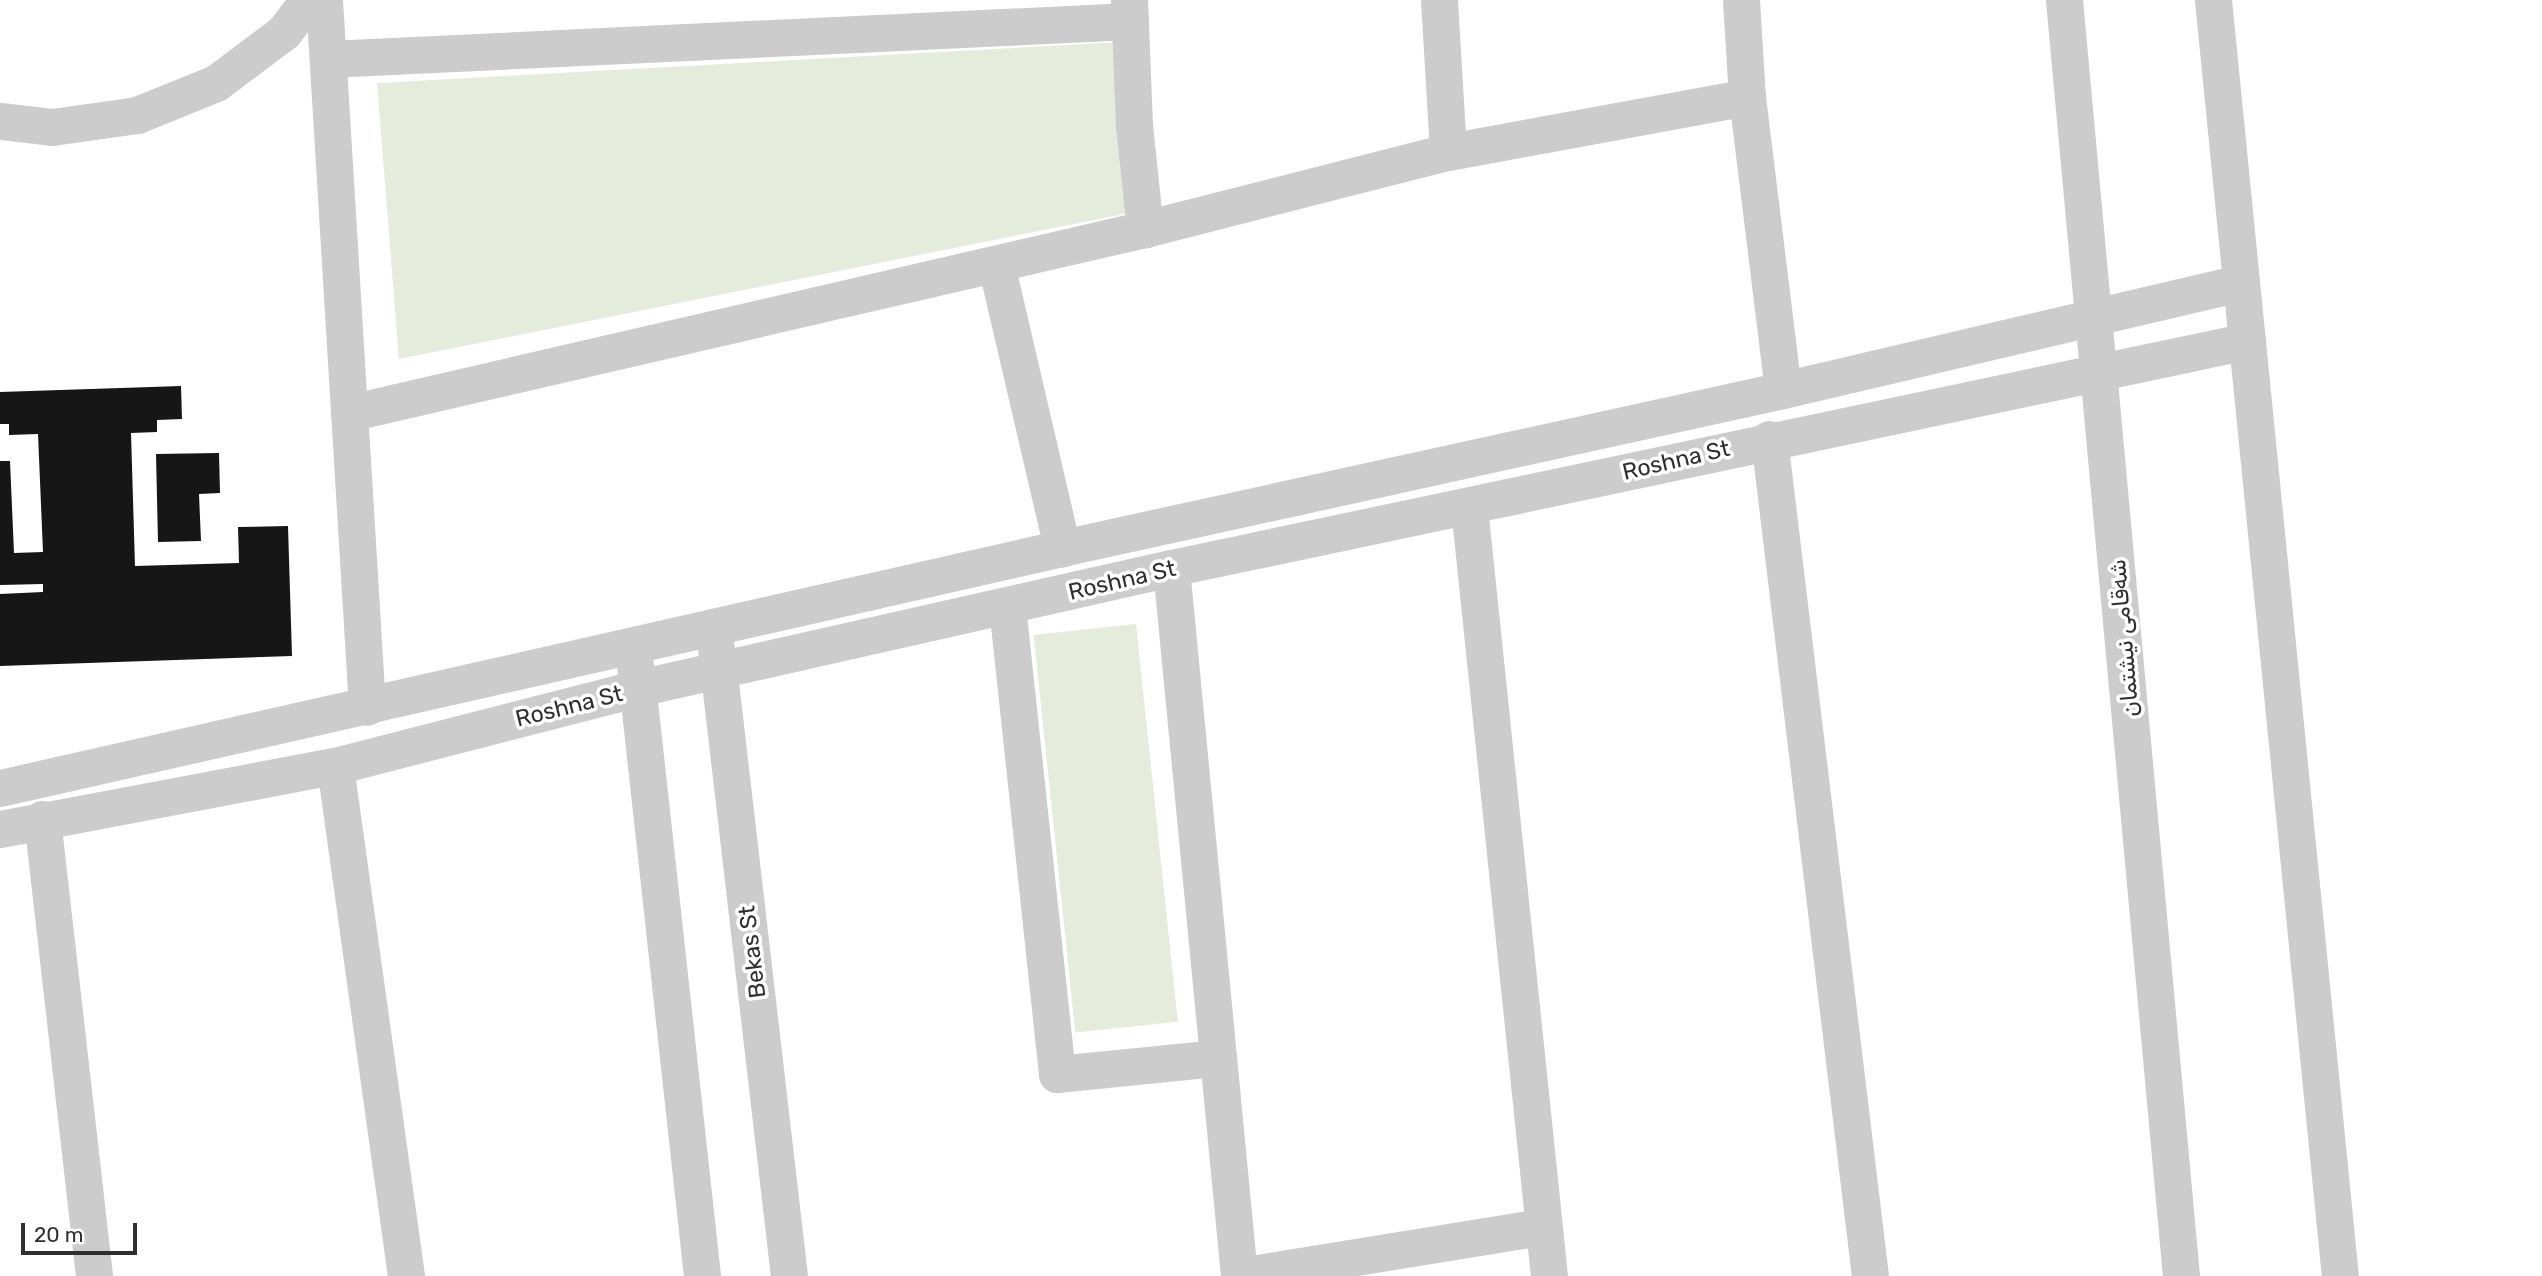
<!DOCTYPE html>
<html>
<head>
<meta charset="utf-8">
<style>
  body { margin:0 }
  #map { position:relative; width:2542px; height:1276px; overflow:hidden; background:#fff; font-family:Rubik,"Noto Sans Arabic",sans-serif }
  div>[style] { position:absolute }
  .green>* { inset:0; background:#e5ecdc; transform-origin:0 0 }
  .building>* { inset:0; background:#161616 }
  .minor>* { height:37px; margin:-18.5px; padding:0 18.5px; transform-origin:18.5px; border-radius:18.5px; background:#ccc }
  span { translate:-50% -50%; white-space:nowrap; text-align:center; line-height:1.15; -webkit-text-stroke:7px #fff; paint-order:stroke }
  .street-label { font-size:23px; color:#2f2f2f }
  .scale { position:absolute; left:21px; top:1223px; width:116px; height:32px; box-sizing:border-box; border:4px solid #2f2f2f; border-top:0; padding-left:9px; font-size:21px; line-height:24px; white-space:nowrap; color:#2f2f2f; -webkit-text-stroke:5px #fff; paint-order:stroke }
</style>
</head>
<body>
<div id="map">
  <div class="green">
    <div style="clip-path:polygon(1122px 42px,1129px 213px,399px 359px,377px 83px)"></div>
    <div style="left:1136px;top:624px;width:400px;height:103px;rotate:84deg"></div>
  </div>
  <div class="building">
    <div style="clip-path:polygon(181px 386px,182px 419px,157px 420px,157px 432px,131px 433px,135px 566px,239px 563px,238px 527px,288px 526px,292px 656px,0 666px,0 594px,43px 592px,43px 584px,0 585px,0 461px,10px 461px,14px 553px,43px 552px,38px 434px,9px 435px,9px 424px,0 424px,0 392px)"></div>
    <div style="clip-path:polygon(219px 453px,220px 493px,199px 494px,201px 541px,158px 542px,156px 454px)"></div>
  </div>
  <div class="minor">
    <div style="left:324px;top:0;width:708px;rotate:86.52deg"></div>
    <div style="left:1129px;top:0;width:125px;rotate:87.7deg"></div>
    <div style="left:1134px;top:125px;width:105px;rotate:84deg"></div>
    <div style="left:1439px;top:0;width:152px;rotate:86.6deg"></div>
    <div style="left:1741px;top:0;width:97px;rotate:86.5deg"></div>
    <div style="left:1747px;top:97px;width:295px;rotate:83deg"></div>
    <div style="left:2064px;top:0;width:1281px;rotate:84.76deg"></div>
    <div style="left:2213px;top:0;width:1282px;rotate:84.32deg"></div>
    <div style="left:328px;top:59px;width:803px;rotate:-2.71deg"></div>
    <div style="left:0;top:121px;width:52px;rotate:6.6deg"></div>
    <div style="left:52px;top:127px;width:86px;rotate:-8deg"></div>
    <div style="left:137px;top:115px;width:85px;rotate:-22.1deg"></div>
    <div style="left:216px;top:83px;width:85px;rotate:-36.9deg"></div>
    <div style="left:284px;top:32px;width:40px;rotate:-53deg"></div>
    <div style="left:996px;top:264px;width:292px;rotate:76.9deg"></div>
    <div style="left:349px;top:413px;width:817px;rotate:-13.02deg"></div>
    <div style="left:1145px;top:229px;width:313px;rotate:-14.3deg"></div>
    <div style="left:1448px;top:152px;width:304px;rotate:-10.4deg"></div>
    <div style="left:1769px;top:439px;width:843px;rotate:83.12deg"></div>
    <div style="left:1469px;top:507px;width:773px;rotate:84.06deg"></div>
    <div style="left:1171px;top:568px;width:711px;rotate:84.51deg"></div>
    <div style="left:1007px;top:606px;width:471px;rotate:83.9deg"></div>
    <div style="left:1057px;top:1074px;width:162px;rotate:-5.7deg"></div>
    <div style="left:716px;top:648px;width:632px;rotate:83.37deg"></div>
    <div style="left:635px;top:665px;width:615px;rotate:83.74deg"></div>
    <div style="left:335px;top:766px;width:515px;rotate:82.07deg"></div>
    <div style="left:0;top:788px;width:1089px;rotate:-12.73deg"></div>
    <div style="left:1062px;top:548px;width:738px;rotate:-12.36deg"></div>
    <div style="left:1783px;top:390px;width:469px;rotate:-13.2deg"></div>
    <div style="left:42px;top:819px;width:460px;rotate:83.5deg"></div>
    <div style="left:0;top:829px;width:341px;rotate:-10.7deg"></div>
    <div style="left:335px;top:766px;width:313px;rotate:-14.4deg"></div>
    <div style="left:638px;top:688px;width:546px;rotate:-12.69deg"></div>
    <div style="left:1171px;top:568px;width:1100px;rotate:-11.91deg"></div>
    <div style="left:1239px;top:1276px;width:308px;rotate:-9.2deg"></div>
  </div>
  <div class="street-label">
    <span style="left:1676px;top:460px;rotate:-13deg">Roshna St</span>
    <span style="left:1122px;top:580px;rotate:-13deg">Roshna St</span>
    <span style="left:2124px;top:638px;rotate:-95deg">شەقامی نیشتمان</span>
    <span style="left:569px;top:706px;rotate:-14deg">Roshna St</span>
    <span style="left:752px;top:952px;rotate:-97deg">Bekas St</span>
  </div>
  <div class="scale">20 m</div>
</div>
</body>
</html>
